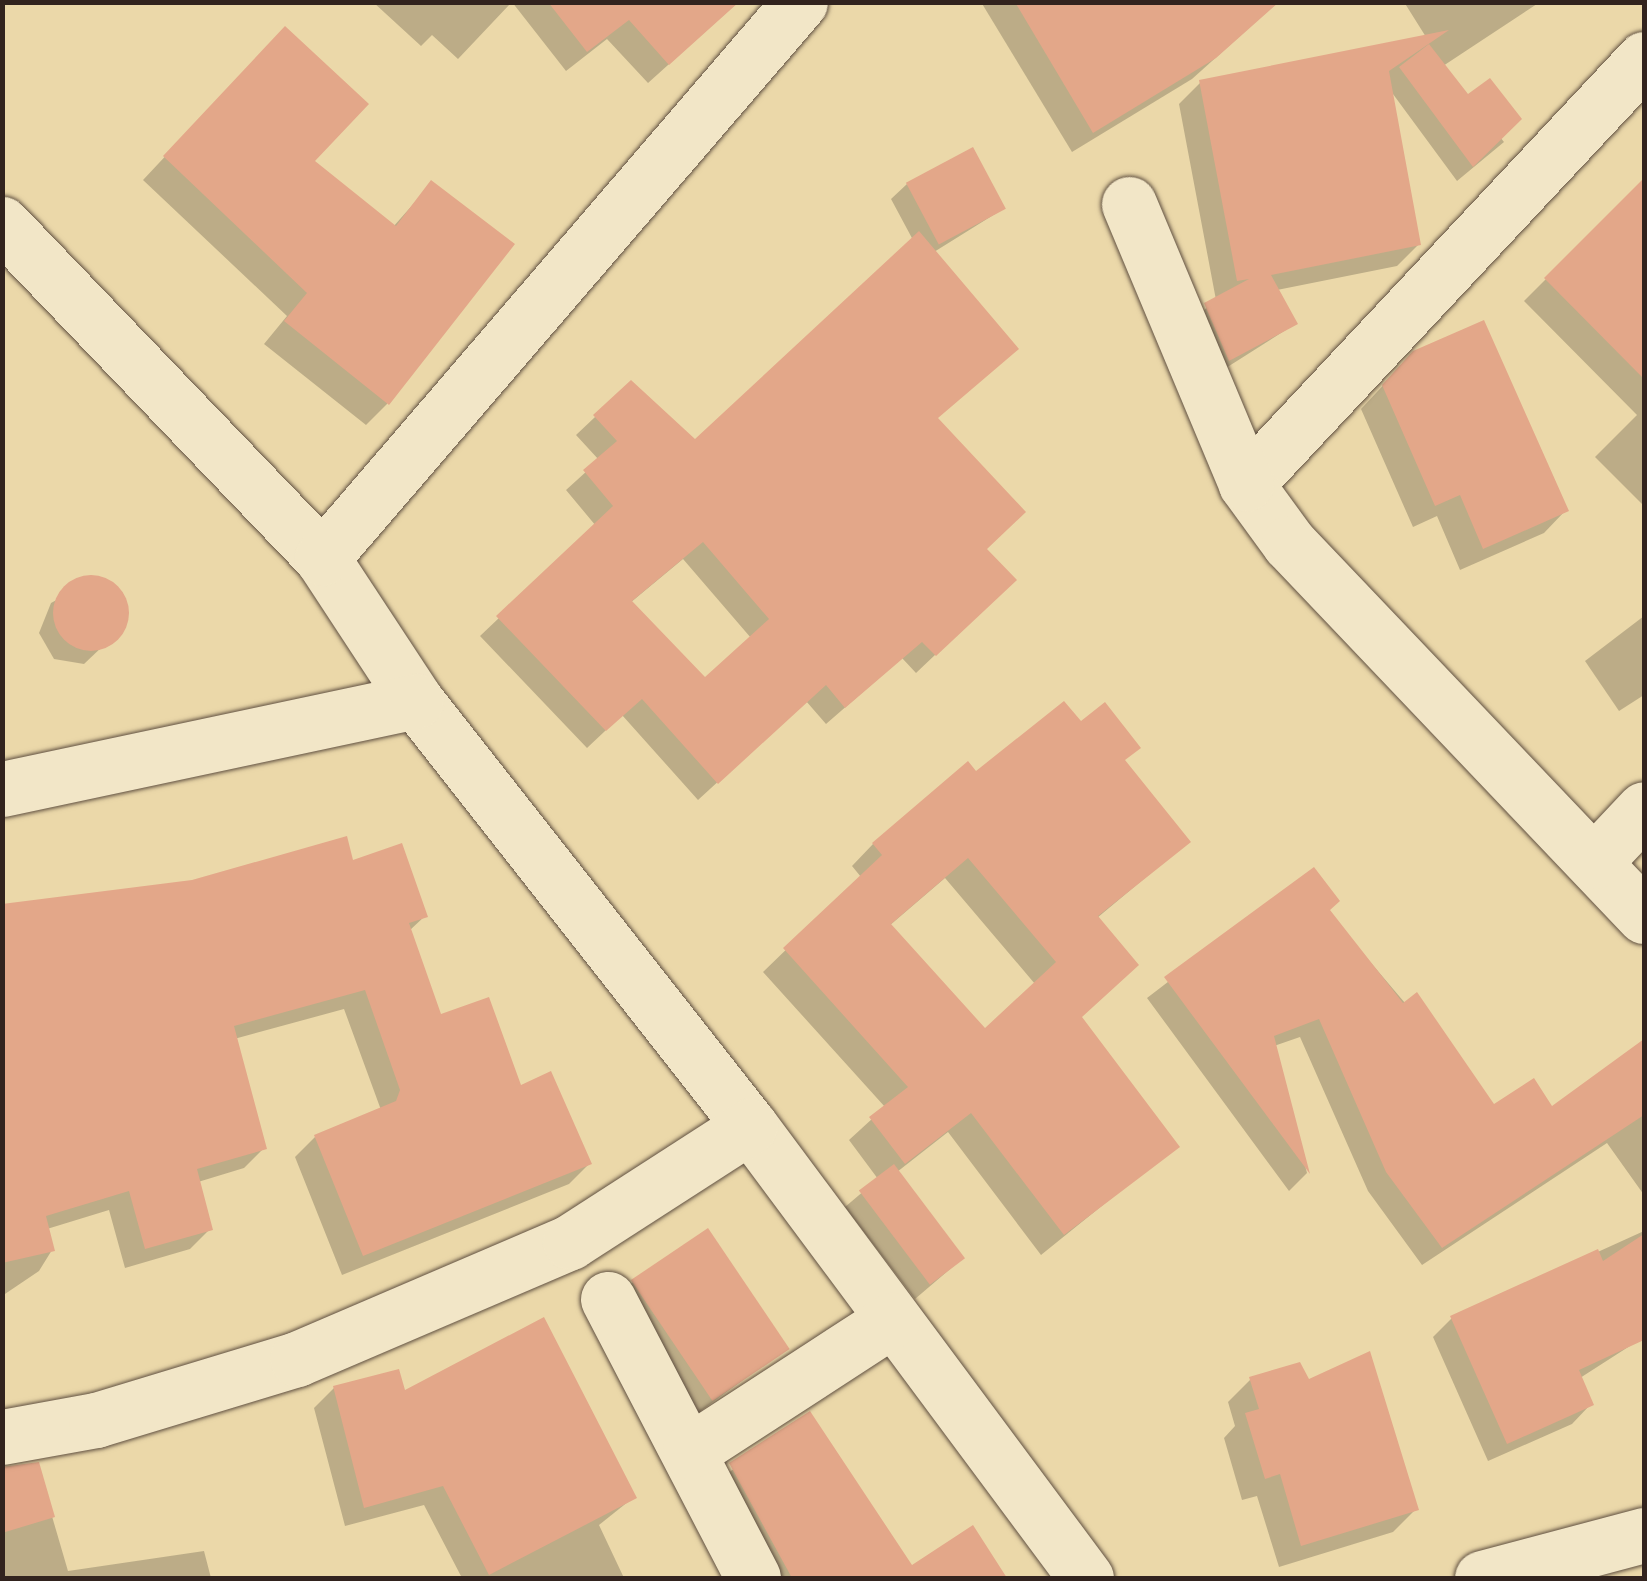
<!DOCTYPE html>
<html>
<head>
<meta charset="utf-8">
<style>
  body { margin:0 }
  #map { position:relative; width:1647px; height:1581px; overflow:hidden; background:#ebd8a9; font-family:"IM FELL French Canon",serif }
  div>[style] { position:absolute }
  .shadow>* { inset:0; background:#0003 }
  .building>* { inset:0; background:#e3a789; transform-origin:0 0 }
  .round { border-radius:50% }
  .roads { filter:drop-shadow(0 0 2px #605041) drop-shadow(0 0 2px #605041) }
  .minor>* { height:55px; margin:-27.5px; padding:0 27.5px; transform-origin:27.5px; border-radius:27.5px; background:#f2e6c7 }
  span { translate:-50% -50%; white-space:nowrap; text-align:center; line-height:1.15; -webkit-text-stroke:8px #f2e6c7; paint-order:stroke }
  .frame { position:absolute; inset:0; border:5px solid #32231e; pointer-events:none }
</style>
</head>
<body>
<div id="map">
  <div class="shadow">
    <div style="clip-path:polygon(373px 2px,512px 2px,458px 59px,432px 35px,421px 46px)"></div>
    <div style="clip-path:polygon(512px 2px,738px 2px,648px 83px,607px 39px,566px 71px)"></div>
    <div style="clip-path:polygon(981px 2px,1278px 2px,1192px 79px,1072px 152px)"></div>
    <div style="clip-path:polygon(1404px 2px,1540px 2px,1443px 66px,1504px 142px,1457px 181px,1390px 90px,1419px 244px,1397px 266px,1277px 290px,1295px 324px,1207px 380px,1184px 327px,1216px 300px,1179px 104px,1200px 83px,1426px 37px)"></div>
    <div style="clip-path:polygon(264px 51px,311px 161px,393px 227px,431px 184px,387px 404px,366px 425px,264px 344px,287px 316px,143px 180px)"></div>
    <div style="clip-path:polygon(1644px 181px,1644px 506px,1595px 457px,1637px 415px,1524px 301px)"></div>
    <div style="clip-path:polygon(evenodd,907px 184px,1003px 209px,934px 252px,936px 419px,995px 598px,916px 673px,902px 658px,826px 724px,806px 701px,698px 800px,622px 715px,587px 748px,480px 636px,596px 526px,566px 490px,599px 460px,576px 435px,631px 383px,695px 442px,913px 240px,891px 199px,907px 184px,683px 559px,751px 638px,705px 681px,630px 603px,683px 559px)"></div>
    <div style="clip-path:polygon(1391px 377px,1566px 510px,1544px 533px,1460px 570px,1437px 516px,1413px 527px,1361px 409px)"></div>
    <div style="clip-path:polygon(97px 578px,122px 595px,124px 626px,84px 664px,54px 659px,39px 633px,51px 603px)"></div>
    <div style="clip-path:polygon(1644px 616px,1644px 695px,1619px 711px,1585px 661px)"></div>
    <div style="clip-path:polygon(evenodd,1080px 724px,1188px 842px,1097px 918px,1079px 1018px,1176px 1146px,1041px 1255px,948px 1132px,897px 1172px,963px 1258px,915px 1299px,845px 1207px,878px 1179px,849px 1140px,885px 1107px,763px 972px,861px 877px,852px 866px,873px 844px,976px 775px,1080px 724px,945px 878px,1035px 984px,985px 1031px,889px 926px,945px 878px)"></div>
    <div style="clip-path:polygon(352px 864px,425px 916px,409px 931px,439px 1017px,590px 1163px,569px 1184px,342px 1275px,295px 1157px,315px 1137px,381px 1110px,344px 1009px,234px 1039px,264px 1148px,244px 1168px,198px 1182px,210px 1229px,190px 1249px,125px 1268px,109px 1210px,47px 1229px,52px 1250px,39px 1271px,2px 1296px,2px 908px)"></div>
    <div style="clip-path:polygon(1313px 871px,1327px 911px,1494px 1108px,1551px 1109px,1634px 1049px,1644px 1063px,1644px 1195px,1607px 1143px,1422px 1265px,1368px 1191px,1300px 1037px,1274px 1046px,1307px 1173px,1289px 1191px,1147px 998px)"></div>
    <div style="clip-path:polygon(1644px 1231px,1644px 1314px,1628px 1323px,1636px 1342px,1580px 1378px,1591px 1404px,1572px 1424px,1488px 1461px,1433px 1337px,1452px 1318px)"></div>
    <div style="clip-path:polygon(633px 1282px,785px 1349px,683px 1424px,610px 1304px)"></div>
    <div style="clip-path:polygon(1251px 1379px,1308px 1382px,1416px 1509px,1393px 1532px,1279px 1567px,1257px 1496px,1242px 1500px,1224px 1438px,1235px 1426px,1228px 1402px)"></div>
    <div style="clip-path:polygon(334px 1388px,403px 1394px,634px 1497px,599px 1525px,624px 1578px,462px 1578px,424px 1505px,345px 1526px,314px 1408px)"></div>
    <div style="clip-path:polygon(809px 1414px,911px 1568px,972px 1529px,1004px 1578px,763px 1578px,709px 1487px)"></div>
    <div style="clip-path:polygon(37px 1465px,68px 1571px,204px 1551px,211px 1578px,2px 1578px,2px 1472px)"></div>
  </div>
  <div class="building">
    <div style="clip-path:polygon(548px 2px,739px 2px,669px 65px,629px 20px,587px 52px)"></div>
    <div style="clip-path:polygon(1015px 2px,1279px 2px,1216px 58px,1093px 133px)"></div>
    <div style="clip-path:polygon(285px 26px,369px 104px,315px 161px,396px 226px,431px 180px,515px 244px,389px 405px,284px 321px,307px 293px,163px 156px)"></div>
    <div style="clip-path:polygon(1449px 30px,1389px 71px,1421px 245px,1271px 275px,1298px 324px,1229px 361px,1204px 303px,1249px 279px,1237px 281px,1199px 80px)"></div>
    <div style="clip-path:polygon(1429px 44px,1468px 94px,1490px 78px,1522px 119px,1473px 167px,1399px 67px)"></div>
    <div style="left:973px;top:147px;width:70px;height:76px;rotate:62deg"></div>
    <div style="clip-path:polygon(1644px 178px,1644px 379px,1544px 278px)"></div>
    <div style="clip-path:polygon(evenodd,919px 231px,1019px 349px,938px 418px,1026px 512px,987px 549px,1017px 580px,936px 656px,922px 642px,845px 708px,826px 685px,718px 784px,642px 699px,606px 731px,496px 616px,613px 506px,583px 470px,617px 441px,593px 415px,631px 380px,695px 439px,919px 231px,703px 542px,769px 619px,705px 677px,632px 601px,703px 542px)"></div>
    <div style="clip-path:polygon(1484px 320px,1569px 511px,1483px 549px,1460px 495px,1435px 506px,1382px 385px,1413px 351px)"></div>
    <div class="round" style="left:53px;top:575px;width:76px;height:76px"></div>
    <div style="clip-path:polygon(evenodd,1064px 701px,1081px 721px,1105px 702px,1141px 748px,1125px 760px,1191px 842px,1098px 916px,1139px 965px,1082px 1017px,1180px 1147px,1064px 1235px,971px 1113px,905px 1164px,869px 1117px,908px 1087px,783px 948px,882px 855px,872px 843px,968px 761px,976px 771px,1064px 701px,968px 858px,1056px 962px,985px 1028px,891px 924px,968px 858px)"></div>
    <div style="clip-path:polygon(347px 836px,353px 860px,402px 843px,428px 917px,409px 923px,441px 1014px,489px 997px,521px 1085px,551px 1071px,592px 1164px,363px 1256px,314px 1135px,396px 1101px,400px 1090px,365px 990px,234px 1026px,267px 1149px,197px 1169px,213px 1230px,145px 1249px,129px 1191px,46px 1216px,55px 1251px,2px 1263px,2px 904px,192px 880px)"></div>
    <div style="clip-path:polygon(1314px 867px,1340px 901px,1330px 910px,1403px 1003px,1417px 992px,1494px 1104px,1534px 1078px,1552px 1106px,1644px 1039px,1644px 1115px,1442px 1248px,1386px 1172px,1319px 1019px,1274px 1036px,1310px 1174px,1164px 977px)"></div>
    <div style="left:894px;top:1164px;width:118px;height:44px;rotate:53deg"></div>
    <div style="left:708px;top:1228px;width:146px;height:93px;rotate:56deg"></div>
    <div style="clip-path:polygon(1644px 1234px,1644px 1340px,1579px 1370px,1594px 1405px,1507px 1444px,1450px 1316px,1598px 1249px,1603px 1261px)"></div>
    <div style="clip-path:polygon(544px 1317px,637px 1498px,489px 1575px,443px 1486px,364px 1508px,333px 1386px,399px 1369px,405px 1390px)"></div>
    <div style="clip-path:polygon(1370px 1351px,1419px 1510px,1301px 1546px,1280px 1474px,1265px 1479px,1245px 1413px,1259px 1409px,1249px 1377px,1300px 1362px,1309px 1379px)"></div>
    <div style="clip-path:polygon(810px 1411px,912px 1565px,973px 1525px,1007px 1578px,792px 1578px,729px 1463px)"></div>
    <div style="clip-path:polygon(39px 1462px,55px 1517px,2px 1533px,2px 1467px)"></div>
  </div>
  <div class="roads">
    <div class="minor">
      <div style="left:1644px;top:59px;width:582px;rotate:133.12deg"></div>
      <div style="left:1246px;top:484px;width:73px;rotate:53.9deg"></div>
      <div style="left:1289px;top:543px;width:515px;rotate:46.42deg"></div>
      <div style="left:1129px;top:204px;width:303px;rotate:67.3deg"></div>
      <div style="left:2px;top:224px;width:463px;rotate:46.2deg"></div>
      <div style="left:322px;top:558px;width:171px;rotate:56.7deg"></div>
      <div style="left:416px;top:701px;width:541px;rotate:51.84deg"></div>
      <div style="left:750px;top:1126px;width:563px;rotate:53.37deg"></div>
      <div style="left:322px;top:558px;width:733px;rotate:-49.31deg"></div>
      <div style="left:2px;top:789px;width:423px;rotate:-12deg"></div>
      <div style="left:1595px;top:861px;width:71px;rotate:-46.7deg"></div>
      <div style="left:608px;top:1299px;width:314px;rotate:62.5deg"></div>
      <div style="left:2px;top:1437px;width:96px;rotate:-10.3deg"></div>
      <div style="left:96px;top:1420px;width:210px;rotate:-16.9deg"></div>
      <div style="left:297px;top:1359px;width:297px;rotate:-23.2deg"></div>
      <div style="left:570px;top:1242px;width:214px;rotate:-32.8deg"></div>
      <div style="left:690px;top:1451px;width:241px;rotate:-33deg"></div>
      <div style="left:1482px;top:1578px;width:168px;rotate:-14.9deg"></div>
    </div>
  </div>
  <div class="frame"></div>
</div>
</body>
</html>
